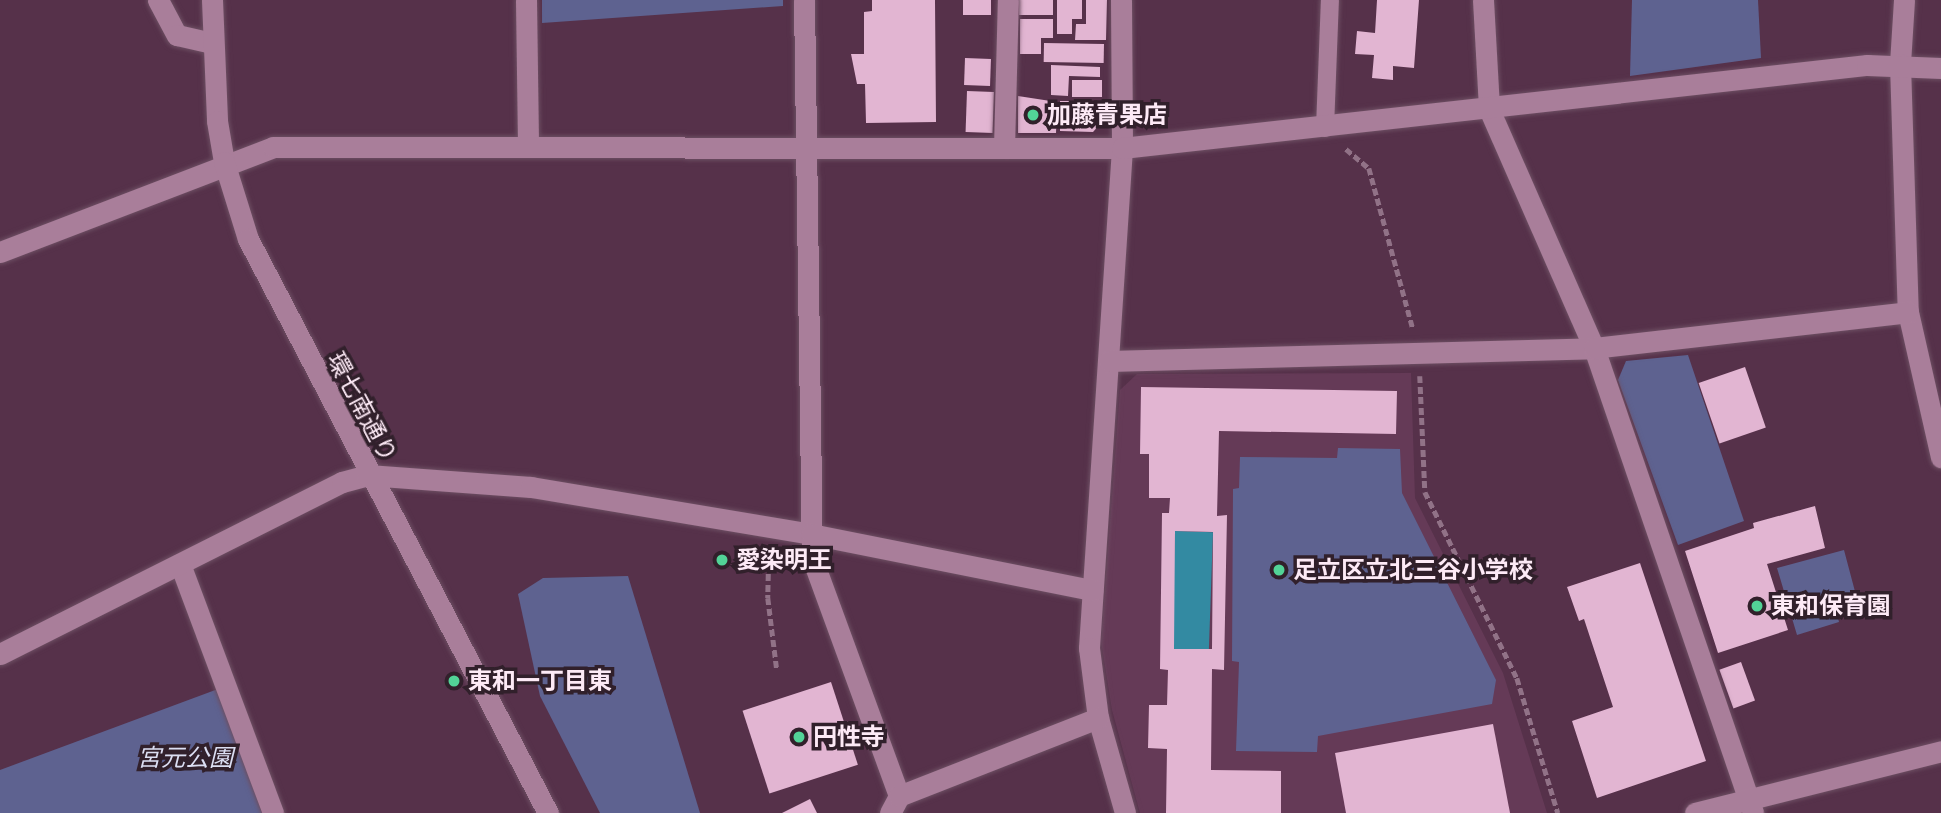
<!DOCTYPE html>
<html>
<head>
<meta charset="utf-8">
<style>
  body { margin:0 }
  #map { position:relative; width:1941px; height:813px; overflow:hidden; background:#56314a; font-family:"Libre Baskerville","Noto Sans JP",serif }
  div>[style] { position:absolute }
  .built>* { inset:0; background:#653a57 }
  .green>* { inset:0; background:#5e6290 }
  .water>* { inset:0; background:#338aa2; transform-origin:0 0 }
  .building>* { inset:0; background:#e2b5d2; transform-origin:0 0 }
  .path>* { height:4.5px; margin-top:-2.25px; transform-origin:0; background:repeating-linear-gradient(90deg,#917287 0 7px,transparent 0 10.5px) }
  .roads { filter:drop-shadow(0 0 2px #6d4f63) drop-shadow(0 0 2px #6d4f63) }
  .service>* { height:18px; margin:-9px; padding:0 9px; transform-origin:9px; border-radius:9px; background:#a97e9a }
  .minor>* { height:21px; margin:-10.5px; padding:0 10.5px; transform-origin:10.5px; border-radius:10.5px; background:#a97e9a }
  .tertiary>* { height:21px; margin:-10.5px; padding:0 10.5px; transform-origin:10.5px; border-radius:10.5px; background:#a97e9a }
  .dots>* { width:19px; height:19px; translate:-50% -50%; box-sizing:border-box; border:4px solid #31202b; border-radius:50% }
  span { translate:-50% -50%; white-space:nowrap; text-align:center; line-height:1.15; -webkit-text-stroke:7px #31202b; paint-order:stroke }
  .poi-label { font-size:24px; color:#fdeaf6; font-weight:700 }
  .left { translate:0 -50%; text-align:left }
  .street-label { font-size:24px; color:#fdeaf6 }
  .park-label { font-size:24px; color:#dbdef2; font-style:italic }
</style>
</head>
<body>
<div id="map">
  <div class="built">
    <div style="clip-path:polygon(1411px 373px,1415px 498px,1503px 673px,1547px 813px,1140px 813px,1112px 710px,1101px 641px,1120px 390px,1137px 374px)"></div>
  </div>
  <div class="green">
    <div style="clip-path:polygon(542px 0,783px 0,783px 6px,542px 23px)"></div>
    <div style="clip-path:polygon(1632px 0,1758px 0,1761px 58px,1630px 76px)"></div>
    <div style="clip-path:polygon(1688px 355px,1744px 521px,1678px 545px,1618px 380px,1626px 361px)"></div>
    <div style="clip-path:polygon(1338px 448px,1400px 449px,1402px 493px,1496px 680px,1492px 704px,1318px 736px,1317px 752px,1236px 751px,1239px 662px,1232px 661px,1233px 489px,1239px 488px,1240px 457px,1337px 458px)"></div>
    <div style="clip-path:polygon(1844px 550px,1857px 599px,1835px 605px,1839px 622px,1797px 635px,1777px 568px)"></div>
    <div style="clip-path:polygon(628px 576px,700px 813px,600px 813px,540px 696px,518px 594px,543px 578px)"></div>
    <div style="clip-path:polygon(218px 689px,262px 813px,0 813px,0 770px)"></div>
  </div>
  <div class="water">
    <div style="left:1175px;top:531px;width:38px;height:118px;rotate:2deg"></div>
  </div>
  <div class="building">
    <div style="clip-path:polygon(872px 0,935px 0,936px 122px,866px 123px,865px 84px,857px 84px,851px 54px,864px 54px,864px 12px,872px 11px)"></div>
    <div style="left:963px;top:0;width:28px;height:15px"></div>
    <div style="left:1019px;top:0;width:34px;height:15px"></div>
    <div style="clip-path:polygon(1057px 0,1082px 0,1082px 19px,1072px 19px,1072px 34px,1057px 34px)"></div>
    <div style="clip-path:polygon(1086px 0,1107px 0,1106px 40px,1075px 40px,1076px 24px,1086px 24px)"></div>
    <div style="clip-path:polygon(1377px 0,1419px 0,1414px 68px,1393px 66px,1393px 80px,1372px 78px,1374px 55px,1355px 54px,1357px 31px,1375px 33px)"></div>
    <div style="clip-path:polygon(1020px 19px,1053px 19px,1053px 38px,1041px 38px,1041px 54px,1020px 54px)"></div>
    <div style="left:1044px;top:43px;width:60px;height:19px;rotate:1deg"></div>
    <div style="left:965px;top:58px;width:26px;height:27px;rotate:2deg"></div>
    <div style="clip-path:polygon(1051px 65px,1100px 67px,1100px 77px,1069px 76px,1068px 96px,1051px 95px)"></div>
    <div style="left:1072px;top:80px;width:30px;height:17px"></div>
    <div style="left:967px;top:91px;width:27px;height:41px;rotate:2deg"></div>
    <div style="clip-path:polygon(1018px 96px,1057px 102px,1056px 133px,1018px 133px)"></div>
    <div style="clip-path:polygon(1060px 101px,1106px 101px,1106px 117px,1093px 132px,1060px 131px)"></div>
    <div style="left:1745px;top:367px;width:64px;height:49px;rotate:71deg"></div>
    <div style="clip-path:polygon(evenodd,1141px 387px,1397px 391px,1396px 434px,1219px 431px,1217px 516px,1227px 515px,1224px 670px,1212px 669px,1211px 770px,1281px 771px,1281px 813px,1166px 813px,1167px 749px,1148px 748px,1149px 705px,1167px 705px,1168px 670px,1160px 669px,1162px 513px,1169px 513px,1170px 498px,1149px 498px,1149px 454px,1140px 454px,1141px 387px,1175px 531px,1213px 532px,1212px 649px,1174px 649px,1175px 531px)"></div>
    <div style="clip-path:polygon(1815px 506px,1825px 548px,1767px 564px,1788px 630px,1718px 653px,1685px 551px,1754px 528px,1753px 523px)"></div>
    <div style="clip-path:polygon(1640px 563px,1706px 761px,1597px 798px,1572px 721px,1613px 707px,1584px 619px,1579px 621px,1567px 587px)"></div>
    <div style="left:1741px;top:662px;width:41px;height:23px;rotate:70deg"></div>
    <div style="left:831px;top:682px;width:87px;height:93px;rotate:72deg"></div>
    <div style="clip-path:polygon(1493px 724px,1510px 813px,1346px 813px,1335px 753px)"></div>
    <div style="clip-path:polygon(810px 799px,817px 813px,782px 813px)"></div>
  </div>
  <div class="path">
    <div style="left:1346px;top:149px;width:30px;rotate:40deg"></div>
    <div style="left:1369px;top:168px;width:167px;rotate:74.7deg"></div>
    <div style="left:1420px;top:376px;width:116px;rotate:87.5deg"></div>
    <div style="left:1425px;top:492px;width:208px;rotate:63.7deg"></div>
    <div style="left:1517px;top:678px;width:141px;rotate:73.1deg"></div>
    <div style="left:769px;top:553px;width:45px;rotate:91.3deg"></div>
    <div style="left:768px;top:598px;width:73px;rotate:82.9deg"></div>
  </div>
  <div class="roads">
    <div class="service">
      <div style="left:1325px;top:128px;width:128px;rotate:-87.8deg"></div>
    </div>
    <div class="minor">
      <div style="left:158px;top:0;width:40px;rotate:62deg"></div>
      <div style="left:177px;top:35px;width:37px;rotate:13deg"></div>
      <div style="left:526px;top:0;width:144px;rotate:89.2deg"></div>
      <div style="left:804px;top:0;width:558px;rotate:89.18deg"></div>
      <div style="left:812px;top:558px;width:253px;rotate:69.9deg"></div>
      <div style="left:1121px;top:0;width:148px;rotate:89.6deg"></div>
      <div style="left:1122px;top:148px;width:501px;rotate:93.78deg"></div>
      <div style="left:1089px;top:648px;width:71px;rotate:82.7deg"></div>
      <div style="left:1098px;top:718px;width:99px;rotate:74.1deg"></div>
      <div style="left:1483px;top:0;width:109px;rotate:86.8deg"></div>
      <div style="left:1489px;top:109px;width:261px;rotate:66.3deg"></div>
      <div style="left:1594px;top:348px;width:491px;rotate:71.1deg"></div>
      <div style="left:1904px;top:0;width:64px;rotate:93.6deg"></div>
      <div style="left:1900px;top:64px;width:248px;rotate:88.2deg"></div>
      <div style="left:1908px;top:312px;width:149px;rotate:77.2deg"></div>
      <div style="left:1004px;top:148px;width:148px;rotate:-88.5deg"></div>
      <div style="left:0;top:252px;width:292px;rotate:-21deg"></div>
      <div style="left:273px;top:147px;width:849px;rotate:0.07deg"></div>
      <div style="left:1122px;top:148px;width:750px;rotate:-6.36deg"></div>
      <div style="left:1867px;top:65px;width:74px;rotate:2.3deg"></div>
      <div style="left:1109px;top:361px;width:485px;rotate:-1.5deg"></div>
      <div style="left:1594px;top:348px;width:316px;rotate:-6.5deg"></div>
      <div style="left:180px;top:564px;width:266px;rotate:69.5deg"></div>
      <div style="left:0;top:654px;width:383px;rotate:-26.7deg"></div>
      <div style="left:342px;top:482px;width:27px;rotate:-15deg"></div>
      <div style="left:368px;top:475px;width:163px;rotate:4.2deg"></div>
      <div style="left:531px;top:487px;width:284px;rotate:9.5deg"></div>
      <div style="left:811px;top:534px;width:287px;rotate:11.3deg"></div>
      <div style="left:890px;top:813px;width:19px;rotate:-62deg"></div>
      <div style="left:899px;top:796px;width:214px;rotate:-21.4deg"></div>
      <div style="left:1695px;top:813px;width:254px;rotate:-14.1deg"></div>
    </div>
    <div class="tertiary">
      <div style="left:212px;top:0;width:121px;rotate:87.6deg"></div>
      <div style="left:217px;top:121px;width:42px;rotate:80.3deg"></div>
      <div style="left:224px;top:162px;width:81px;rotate:72.7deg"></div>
      <div style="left:248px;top:239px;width:648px;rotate:62.41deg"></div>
    </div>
  </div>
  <div class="dots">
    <div style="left:1033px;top:115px;background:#52d397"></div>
    <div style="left:722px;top:560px;background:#52d397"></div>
    <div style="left:1279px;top:570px;background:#52d397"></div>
    <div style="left:1757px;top:606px;background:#52d397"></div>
    <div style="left:454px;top:681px;background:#52d397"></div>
    <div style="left:799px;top:737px;background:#52d397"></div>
  </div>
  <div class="poi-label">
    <span class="left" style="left:1047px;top:115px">加藤青果店</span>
    <span class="left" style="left:736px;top:560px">愛染明王</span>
    <span class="left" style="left:1293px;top:570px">足立区立北三谷小学校</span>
    <span class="left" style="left:1771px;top:606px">東和保育園</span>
    <span class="left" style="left:468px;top:681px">東和一丁目東</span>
    <span class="left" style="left:813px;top:737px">円性寺</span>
  </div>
  <div class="street-label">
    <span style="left:362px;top:407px;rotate:62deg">環七南通り</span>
  </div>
  <div class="park-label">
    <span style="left:185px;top:758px">宮元公園</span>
  </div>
</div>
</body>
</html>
